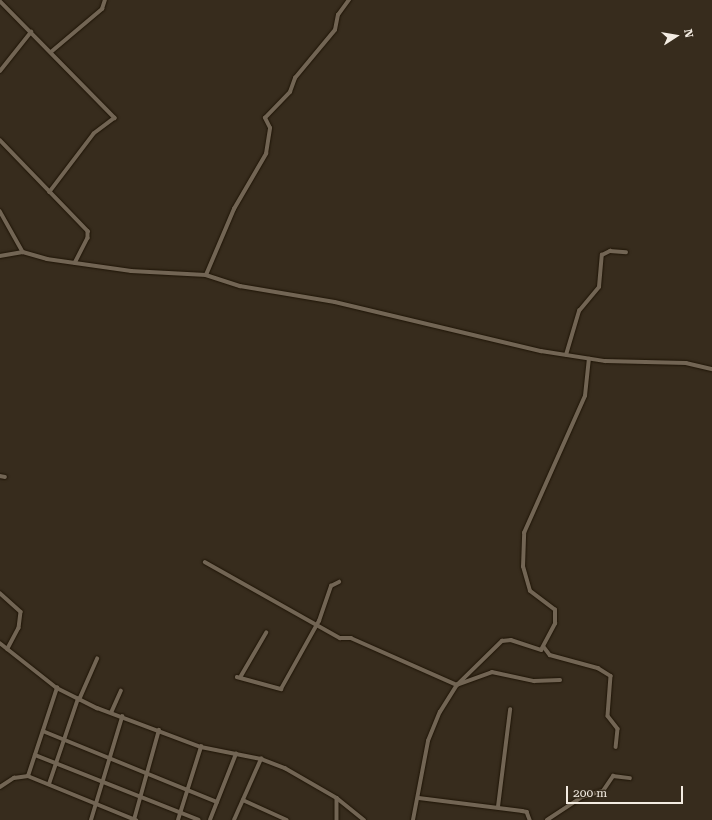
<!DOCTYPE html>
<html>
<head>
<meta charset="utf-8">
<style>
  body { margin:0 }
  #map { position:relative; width:712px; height:820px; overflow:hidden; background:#372c1d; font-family:"Roboto Serif",serif }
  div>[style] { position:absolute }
  .roads { filter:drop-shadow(0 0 1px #1e1406) drop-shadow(0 0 1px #1e1406) }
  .minor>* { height:3.5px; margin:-1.75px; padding:0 1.75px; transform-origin:1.75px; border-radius:1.75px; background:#726554 }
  span { translate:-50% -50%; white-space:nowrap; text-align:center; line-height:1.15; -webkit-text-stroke:3px #372c1d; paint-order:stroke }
  .north { position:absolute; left:656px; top:16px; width:40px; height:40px; -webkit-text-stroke:3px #372c1d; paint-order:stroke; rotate:78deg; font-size:11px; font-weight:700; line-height:16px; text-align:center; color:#f3ece2 }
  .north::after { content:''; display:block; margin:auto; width:14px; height:18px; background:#f3ece2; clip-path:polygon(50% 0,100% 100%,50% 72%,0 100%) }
  .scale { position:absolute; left:566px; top:786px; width:117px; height:18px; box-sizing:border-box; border:2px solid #f3ece2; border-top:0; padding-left:5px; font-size:12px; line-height:14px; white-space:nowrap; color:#f3ece2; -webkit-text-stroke:3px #372c1d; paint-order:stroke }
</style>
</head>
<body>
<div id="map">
  <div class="roads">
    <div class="minor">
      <div style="left:0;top:1px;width:164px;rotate:45.5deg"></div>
      <div style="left:115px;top:118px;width:26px;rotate:143deg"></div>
      <div style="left:94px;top:134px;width:73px;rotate:127.2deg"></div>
      <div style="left:51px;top:52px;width:67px;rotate:-40.1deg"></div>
      <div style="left:102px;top:9px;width:9px;rotate:-72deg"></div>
      <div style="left:0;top:71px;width:50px;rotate:-51.5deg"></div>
      <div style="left:0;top:140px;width:127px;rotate:46deg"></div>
      <div style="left:88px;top:231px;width:7px;rotate:90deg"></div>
      <div style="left:88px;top:238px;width:28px;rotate:117deg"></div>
      <div style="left:0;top:211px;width:47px;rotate:60.7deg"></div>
      <div style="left:0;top:256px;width:23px;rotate:-10deg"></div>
      <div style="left:23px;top:252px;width:25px;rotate:16deg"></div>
      <div style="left:47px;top:259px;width:85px;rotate:8.1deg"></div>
      <div style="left:131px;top:271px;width:75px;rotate:3.1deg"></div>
      <div style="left:206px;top:275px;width:36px;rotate:18deg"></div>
      <div style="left:240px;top:286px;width:96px;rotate:9.6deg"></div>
      <div style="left:335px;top:302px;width:212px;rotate:13.4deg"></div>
      <div style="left:541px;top:351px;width:65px;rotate:8.9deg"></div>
      <div style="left:605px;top:361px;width:81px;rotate:1.4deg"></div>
      <div style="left:686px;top:363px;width:27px;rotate:13deg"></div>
      <div style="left:206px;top:275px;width:72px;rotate:-67deg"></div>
      <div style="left:234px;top:209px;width:64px;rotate:-59.8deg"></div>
      <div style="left:266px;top:154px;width:26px;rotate:-81deg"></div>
      <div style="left:270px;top:128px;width:11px;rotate:-117deg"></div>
      <div style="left:265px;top:118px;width:36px;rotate:-46deg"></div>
      <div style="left:290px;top:92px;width:15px;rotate:-70deg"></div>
      <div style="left:295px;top:78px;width:62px;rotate:-50.2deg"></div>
      <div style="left:335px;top:30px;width:15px;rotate:-79deg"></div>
      <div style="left:338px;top:15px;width:19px;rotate:-54deg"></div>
      <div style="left:566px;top:355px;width:46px;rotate:-73.5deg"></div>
      <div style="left:579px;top:311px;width:31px;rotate:-50deg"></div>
      <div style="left:599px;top:287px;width:32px;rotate:-85deg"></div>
      <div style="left:602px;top:255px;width:9px;rotate:-27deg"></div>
      <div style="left:610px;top:251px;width:16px;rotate:4deg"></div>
      <div style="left:0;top:476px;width:5px;rotate:11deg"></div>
      <div style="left:205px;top:562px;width:155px;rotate:29.4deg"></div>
      <div style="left:340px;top:638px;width:11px"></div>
      <div style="left:351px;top:638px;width:116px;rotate:23.9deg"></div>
      <div style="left:457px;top:685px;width:37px;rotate:-20deg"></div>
      <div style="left:492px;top:672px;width:43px;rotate:12.1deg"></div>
      <div style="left:534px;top:681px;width:26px;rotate:-2deg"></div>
      <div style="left:0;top:593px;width:28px;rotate:42deg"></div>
      <div style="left:21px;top:612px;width:16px;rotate:97deg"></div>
      <div style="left:19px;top:628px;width:24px;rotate:118deg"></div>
      <div style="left:0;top:643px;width:73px;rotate:38.3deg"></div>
      <div style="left:57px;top:688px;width:45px;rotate:26.6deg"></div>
      <div style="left:97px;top:708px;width:111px;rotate:20.6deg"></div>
      <div style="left:201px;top:747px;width:61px;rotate:11.3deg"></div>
      <div style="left:261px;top:759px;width:26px;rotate:21deg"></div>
      <div style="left:285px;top:768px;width:60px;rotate:30deg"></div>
      <div style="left:337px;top:798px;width:35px;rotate:39deg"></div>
      <div style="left:544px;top:647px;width:10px;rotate:53deg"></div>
      <div style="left:550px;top:655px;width:50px;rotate:15.2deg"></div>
      <div style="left:598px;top:668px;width:15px;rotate:32deg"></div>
      <div style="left:611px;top:676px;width:40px;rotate:94.3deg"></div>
      <div style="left:608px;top:716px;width:16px;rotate:52deg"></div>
      <div style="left:618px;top:729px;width:18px;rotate:96deg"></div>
      <div style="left:241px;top:676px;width:50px;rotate:-59.8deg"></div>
      <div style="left:237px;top:677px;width:46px;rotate:15.3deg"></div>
      <div style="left:281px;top:689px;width:78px;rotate:-60.8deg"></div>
      <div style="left:319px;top:621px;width:37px;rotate:-71deg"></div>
      <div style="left:331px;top:586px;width:9px;rotate:-27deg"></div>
      <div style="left:79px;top:700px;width:45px;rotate:-66.3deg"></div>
      <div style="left:111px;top:713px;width:24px;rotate:-66deg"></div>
      <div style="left:43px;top:731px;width:188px;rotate:22.2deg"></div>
      <div style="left:35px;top:755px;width:176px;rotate:21.6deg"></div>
      <div style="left:28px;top:776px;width:93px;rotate:-71.8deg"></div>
      <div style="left:49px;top:784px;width:90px;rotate:-71.2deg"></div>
      <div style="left:0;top:787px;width:17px;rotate:-33deg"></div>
      <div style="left:14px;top:778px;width:14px;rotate:-8deg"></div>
      <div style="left:28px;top:776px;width:117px;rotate:22.2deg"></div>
      <div style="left:337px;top:798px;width:22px;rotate:90deg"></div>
      <div style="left:419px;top:798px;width:104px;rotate:7.2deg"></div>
      <div style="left:522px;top:811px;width:5px;rotate:11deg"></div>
      <div style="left:527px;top:812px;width:9px;rotate:69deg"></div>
      <div style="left:243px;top:800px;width:48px;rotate:24.4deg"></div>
      <div style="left:498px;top:807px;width:98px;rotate:-82.9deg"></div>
      <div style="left:91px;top:820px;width:108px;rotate:-73.2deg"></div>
      <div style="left:134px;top:820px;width:93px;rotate:-74.5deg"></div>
      <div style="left:178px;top:820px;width:77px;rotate:-72.5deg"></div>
      <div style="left:210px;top:820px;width:71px;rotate:-68.5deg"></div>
      <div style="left:234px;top:820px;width:67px;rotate:-66.1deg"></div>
      <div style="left:413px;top:820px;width:80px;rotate:-79.2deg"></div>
      <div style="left:428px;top:741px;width:31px;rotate:-68deg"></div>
      <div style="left:440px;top:712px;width:32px;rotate:-58deg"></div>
      <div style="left:457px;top:685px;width:63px;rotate:-44.4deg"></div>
      <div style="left:502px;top:641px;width:9px;rotate:-6deg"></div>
      <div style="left:511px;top:640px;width:32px;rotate:18deg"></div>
      <div style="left:541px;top:650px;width:30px;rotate:-62deg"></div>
      <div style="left:555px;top:624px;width:14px;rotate:-90deg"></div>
      <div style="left:555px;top:610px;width:31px;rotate:-143deg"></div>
      <div style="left:530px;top:591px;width:25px;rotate:-106deg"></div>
      <div style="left:523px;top:567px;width:34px;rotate:-88deg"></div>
      <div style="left:524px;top:533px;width:150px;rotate:-66deg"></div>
      <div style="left:585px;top:396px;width:37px;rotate:-84deg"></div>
      <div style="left:547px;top:820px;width:42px;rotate:-33.3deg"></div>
      <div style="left:582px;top:797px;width:22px;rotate:-16deg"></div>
      <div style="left:603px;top:791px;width:18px;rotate:-56deg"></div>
      <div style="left:613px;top:776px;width:17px;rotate:7deg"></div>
    </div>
  </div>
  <div class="north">N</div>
  <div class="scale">200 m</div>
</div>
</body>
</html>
